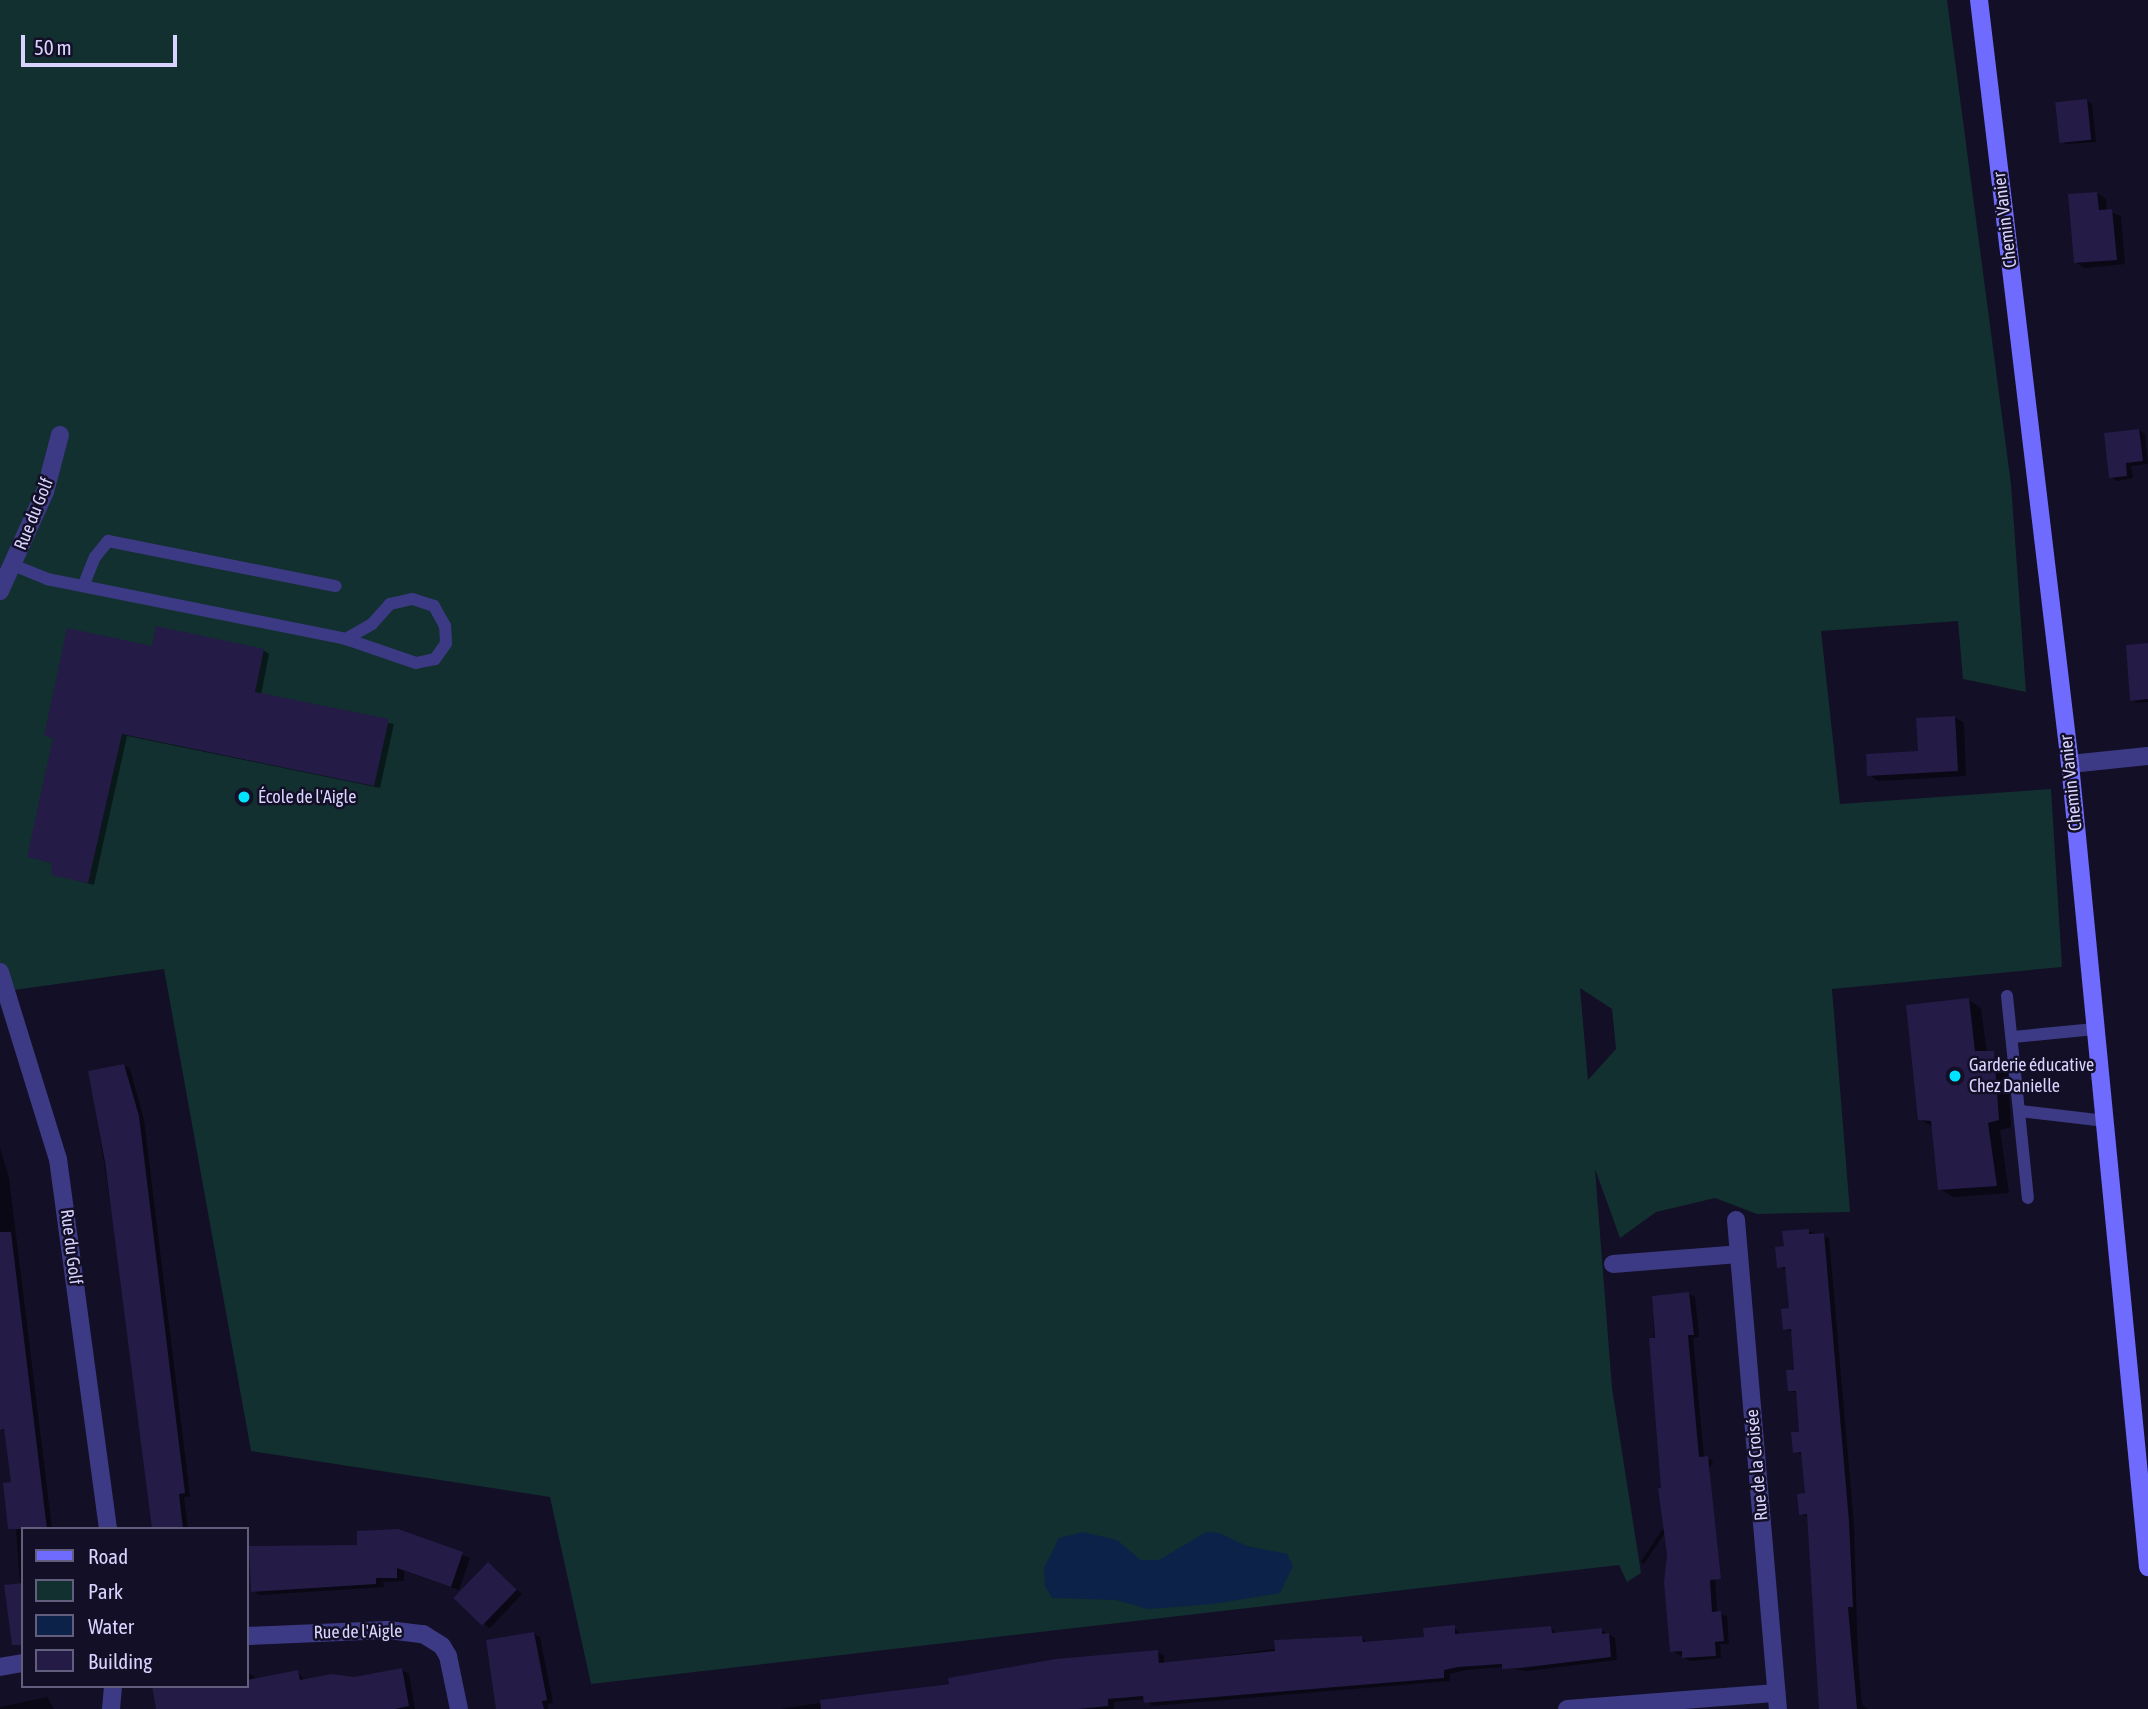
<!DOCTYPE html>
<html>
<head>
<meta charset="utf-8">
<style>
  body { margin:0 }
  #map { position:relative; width:2148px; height:1709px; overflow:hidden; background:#130f26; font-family:"Asap Condensed",sans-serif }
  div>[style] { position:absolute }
  .green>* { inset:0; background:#12302f }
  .water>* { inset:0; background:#0c2248 }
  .shadow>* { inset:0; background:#0007; transform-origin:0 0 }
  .building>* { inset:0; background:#241b47; transform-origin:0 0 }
  .lane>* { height:12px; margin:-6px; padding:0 6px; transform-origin:6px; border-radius:6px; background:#3d3a85 }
  .street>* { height:18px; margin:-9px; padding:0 9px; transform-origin:9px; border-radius:9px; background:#3d3a85 }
  .secondary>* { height:18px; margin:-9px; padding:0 9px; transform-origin:9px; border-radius:9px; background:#6f6bff }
  .dots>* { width:19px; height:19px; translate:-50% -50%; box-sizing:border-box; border:4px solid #130f26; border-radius:50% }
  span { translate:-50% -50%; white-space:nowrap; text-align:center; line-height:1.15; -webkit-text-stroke:5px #130f26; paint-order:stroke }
  .street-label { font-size:18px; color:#d9d4ff }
  .poi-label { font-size:18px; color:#d9d4ff }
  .left { translate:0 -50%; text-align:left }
  .legend { position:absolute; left:21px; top:1527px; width:228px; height:161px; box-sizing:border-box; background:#130f26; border:2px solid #625e7d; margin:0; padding:9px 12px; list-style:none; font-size:21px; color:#d9d4ff }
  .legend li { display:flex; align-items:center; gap:14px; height:35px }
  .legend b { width:35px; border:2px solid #625e7d }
  .scale { position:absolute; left:21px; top:35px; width:156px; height:32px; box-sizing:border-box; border:4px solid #d9d4ff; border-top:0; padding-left:9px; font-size:21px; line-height:24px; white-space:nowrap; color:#d9d4ff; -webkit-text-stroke:5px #130f26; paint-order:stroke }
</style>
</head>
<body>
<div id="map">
  <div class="green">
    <div style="clip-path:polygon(evenodd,0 0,1947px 0,2011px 484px,2026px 692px,1963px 679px,1958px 621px,1821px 631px,1840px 804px,2051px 789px,2062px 967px,1832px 989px,1850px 1212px,1757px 1214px,1715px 1198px,1656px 1212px,1620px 1238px,1595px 1169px,1612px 1388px,1641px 1573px,1627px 1582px,1619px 1565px,591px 1684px,550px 1497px,251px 1451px,164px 969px,0 992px,0 0,1580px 988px,1612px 1009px,1616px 1049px,1588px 1080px,1580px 988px)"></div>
  </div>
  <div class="water">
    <div style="clip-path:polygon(1083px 1532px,1117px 1540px,1141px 1560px,1159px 1560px,1206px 1532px,1219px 1533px,1247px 1546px,1287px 1554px,1293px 1566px,1280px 1593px,1213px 1604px,1148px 1609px,1116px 1600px,1052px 1598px,1045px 1586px,1044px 1568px,1059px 1538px)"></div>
  </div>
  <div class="shadow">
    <div style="clip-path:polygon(2086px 100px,2092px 104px,2096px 142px,2066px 144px,2060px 141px)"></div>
    <div style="clip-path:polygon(2097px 193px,2106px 199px,2107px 211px,2121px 216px,2125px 264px,2085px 268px,2075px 262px)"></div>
    <div style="clip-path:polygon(2139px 430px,2145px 434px,2148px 464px,2131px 466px,2133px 478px,2117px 481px,2111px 477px)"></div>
    <div style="clip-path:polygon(2148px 645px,2148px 702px,2138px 703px,2132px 700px)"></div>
    <div style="clip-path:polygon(153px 648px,263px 650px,269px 654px,261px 695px,394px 724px,380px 788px,127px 736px,94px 885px,53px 874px,54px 864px,29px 856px,54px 739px,46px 735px)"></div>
    <div style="clip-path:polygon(1954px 717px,1964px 723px,1966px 776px,1878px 781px,1869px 775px,1920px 752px)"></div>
    <div style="clip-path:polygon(1969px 1000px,1981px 1008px,1987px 1053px,2007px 1060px,2011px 1127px,2000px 1130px,2009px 1193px,1953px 1197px,1940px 1189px,1933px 1127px,1920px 1119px)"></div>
    <div style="clip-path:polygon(124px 1065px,130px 1069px,144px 1120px,190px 1496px,184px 1497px,188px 1529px,153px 1529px,127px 1311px,90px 1073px)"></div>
    <div style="clip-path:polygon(0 1148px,9px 1178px,52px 1529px,23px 1529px,23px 1629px,13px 1484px,6px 1432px,0 1429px)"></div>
    <div style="clip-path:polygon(1808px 1231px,1829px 1238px,1854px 1525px,1858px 1662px,1862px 1705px,1868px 1709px,1823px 1709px,1809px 1517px,1800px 1514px,1807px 1495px,1803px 1455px,1795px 1452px,1801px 1433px,1798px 1394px,1790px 1390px,1796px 1371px,1793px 1332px,1784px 1329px,1791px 1310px,1787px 1270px,1779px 1267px,1785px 1248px)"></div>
    <div style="clip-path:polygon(1689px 1294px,1695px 1297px,1699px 1337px,1693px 1338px,1704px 1458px,1709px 1459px,1717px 1613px,1727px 1616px,1729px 1644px,1720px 1644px,1721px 1658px,1690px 1661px,1672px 1651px,1669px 1555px,1655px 1404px,1653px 1297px)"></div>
    <div style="left:1710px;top:1459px;width:4px;height:124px;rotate:34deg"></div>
    <div style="clip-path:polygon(398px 1531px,470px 1558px,459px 1590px,404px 1571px,404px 1581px,383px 1582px,384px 1587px,260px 1595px,252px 1591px)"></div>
    <div style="clip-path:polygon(488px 1564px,522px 1594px,490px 1628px,484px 1624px)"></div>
    <div style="clip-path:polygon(1454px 1627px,1461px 1635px,1551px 1628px,1557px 1634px,1601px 1630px,1615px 1638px,1617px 1660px,1527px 1671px,1504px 1667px,1466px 1670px,1450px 1674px,1450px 1681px,1152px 1706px,1145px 1699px,1114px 1702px,1114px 1709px,780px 1709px,1157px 1652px,1164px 1655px,1164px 1664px,1362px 1637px,1368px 1644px,1426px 1639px)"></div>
    <div style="clip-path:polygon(534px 1634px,540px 1637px,553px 1703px,548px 1704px,548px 1709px,499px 1709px)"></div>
    <div style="clip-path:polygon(402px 1670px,409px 1674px,415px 1709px,158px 1709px,247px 1686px,250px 1673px,257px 1680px,298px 1672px,305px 1681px,354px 1679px)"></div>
    <div style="clip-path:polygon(47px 1697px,54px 1709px,0 1709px,0 1707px)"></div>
  </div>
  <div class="building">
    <div style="left:2087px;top:99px;width:41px;height:32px;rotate:84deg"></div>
    <div style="clip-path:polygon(2097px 192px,2099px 210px,2112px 209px,2117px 260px,2074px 263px,2068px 194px)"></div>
    <div style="clip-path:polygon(2139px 429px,2143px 461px,2126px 463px,2127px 476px,2109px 478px,2104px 433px)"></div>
    <div style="clip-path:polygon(156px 626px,264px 649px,255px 692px,389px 719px,374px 786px,122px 734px,88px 883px,51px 875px,52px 863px,27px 857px,53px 738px,44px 736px,67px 628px,152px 646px)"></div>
    <div style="clip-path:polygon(2148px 643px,2148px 699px,2130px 701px,2126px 645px)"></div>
    <div style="clip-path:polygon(1955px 716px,1958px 771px,1867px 776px,1866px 754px,1918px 751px,1916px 718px)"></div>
    <div style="clip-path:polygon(1969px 998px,1975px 1051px,1994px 1051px,1999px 1120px,1988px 1123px,1997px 1186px,1938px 1190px,1931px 1121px,1918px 1120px,1906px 1005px)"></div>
    <div style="clip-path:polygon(124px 1064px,139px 1116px,185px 1493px,179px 1494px,183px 1529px,152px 1529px,105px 1162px,88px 1071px)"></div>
    <div style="clip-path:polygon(1809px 1229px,1809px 1234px,1824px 1233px,1849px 1521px,1853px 1607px,1848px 1607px,1857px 1709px,1819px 1709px,1807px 1514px,1799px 1515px,1797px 1494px,1805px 1493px,1801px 1452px,1793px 1453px,1791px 1432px,1799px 1432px,1796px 1391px,1788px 1391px,1786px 1370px,1794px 1370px,1791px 1329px,1783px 1330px,1781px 1309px,1789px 1308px,1785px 1267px,1777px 1268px,1775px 1247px,1784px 1246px,1782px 1231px)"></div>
    <div style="clip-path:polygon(0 1232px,11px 1232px,47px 1529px,8px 1529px,3px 1483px,11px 1482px,4px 1429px,0 1430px)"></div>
    <div style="clip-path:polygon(1689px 1292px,1694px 1335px,1688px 1335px,1699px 1457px,1708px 1456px,1721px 1579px,1710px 1580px,1712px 1612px,1721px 1611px,1724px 1641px,1715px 1642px,1716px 1656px,1682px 1658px,1682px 1651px,1670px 1652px,1664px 1582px,1667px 1555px,1658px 1488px,1661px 1488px,1649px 1338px,1655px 1338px,1652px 1296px)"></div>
    <div style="clip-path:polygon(398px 1529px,463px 1552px,451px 1587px,397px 1568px,397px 1578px,376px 1578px,376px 1584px,251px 1592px,249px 1546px,357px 1545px,357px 1531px)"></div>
    <div style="left:488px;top:1562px;width:40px;height:50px;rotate:44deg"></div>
    <div style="clip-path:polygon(23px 1583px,23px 1645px,12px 1645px,4px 1585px)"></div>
    <div style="clip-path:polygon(1455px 1625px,1455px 1634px,1551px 1626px,1552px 1633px,1602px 1628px,1602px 1634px,1609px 1633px,1611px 1657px,1520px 1668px,1502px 1669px,1502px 1664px,1458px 1667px,1444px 1670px,1444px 1678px,1144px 1703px,1143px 1696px,1108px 1699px,1108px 1706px,1078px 1709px,821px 1709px,820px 1700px,949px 1684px,948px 1678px,1056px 1659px,1158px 1650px,1159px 1663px,1275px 1651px,1274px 1640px,1362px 1636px,1363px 1642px,1424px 1637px,1423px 1628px)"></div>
    <div style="clip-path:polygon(534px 1632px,547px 1700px,542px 1701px,544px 1709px,496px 1709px,486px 1640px)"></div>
    <div style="clip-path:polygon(402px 1668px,409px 1706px,395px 1709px,156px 1709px,152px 1686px,247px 1686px,247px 1680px,298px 1670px,300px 1680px,332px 1674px,354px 1677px)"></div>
  </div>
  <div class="lane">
    <div style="left:13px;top:565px;width:37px;rotate:22deg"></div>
    <div style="left:47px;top:579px;width:305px;rotate:11.3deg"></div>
    <div style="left:346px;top:639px;width:74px;rotate:18.9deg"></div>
    <div style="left:416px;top:663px;width:19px;rotate:-12deg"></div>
    <div style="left:435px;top:659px;width:19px;rotate:-55deg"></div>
    <div style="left:446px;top:643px;width:17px;rotate:-93deg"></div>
    <div style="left:445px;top:626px;width:23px;rotate:-119deg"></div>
    <div style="left:434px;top:606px;width:23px;rotate:-162deg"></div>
    <div style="left:412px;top:599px;width:23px;rotate:167deg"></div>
    <div style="left:390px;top:604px;width:27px;rotate:132deg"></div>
    <div style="left:372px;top:624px;width:30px;rotate:150deg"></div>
    <div style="left:84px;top:584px;width:29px;rotate:-68deg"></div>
    <div style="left:95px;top:557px;width:21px;rotate:-51deg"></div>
    <div style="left:108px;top:541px;width:232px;rotate:11.2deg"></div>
    <div style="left:2007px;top:996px;width:203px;rotate:84.1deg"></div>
    <div style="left:2013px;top:1037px;width:82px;rotate:-5.6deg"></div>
    <div style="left:2020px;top:1111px;width:86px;rotate:6.7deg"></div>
  </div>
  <div class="street">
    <div style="left:0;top:591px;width:109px;rotate:-65.6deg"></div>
    <div style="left:45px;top:492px;width:59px;rotate:-75.3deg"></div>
    <div style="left:2070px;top:764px;width:78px;rotate:-5.9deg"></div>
    <div style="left:0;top:972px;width:196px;rotate:72.8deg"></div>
    <div style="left:58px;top:1159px;width:373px;rotate:82.3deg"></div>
    <div style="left:1736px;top:1220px;width:491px;rotate:85.1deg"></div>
    <div style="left:1613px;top:1264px;width:126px;rotate:-4.5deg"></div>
    <div style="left:247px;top:1636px;width:141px;rotate:-2.4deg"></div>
    <div style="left:388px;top:1630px;width:35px;rotate:7deg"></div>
    <div style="left:423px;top:1634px;width:22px;rotate:32deg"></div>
    <div style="left:442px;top:1646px;width:12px;rotate:59deg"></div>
    <div style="left:448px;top:1656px;width:54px;rotate:78.3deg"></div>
    <div style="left:0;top:1667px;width:23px;rotate:-10deg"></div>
    <div style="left:111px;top:1709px;width:23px;rotate:-85deg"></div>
    <div style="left:1567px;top:1709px;width:210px;rotate:-4.4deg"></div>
  </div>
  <div class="secondary">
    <div style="left:1979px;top:0;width:769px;rotate:83.21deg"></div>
    <div style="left:2070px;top:764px;width:807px;rotate:84.45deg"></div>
  </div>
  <div class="dots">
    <div style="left:244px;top:797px;background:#00e5ff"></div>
    <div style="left:1955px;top:1076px;background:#00e5ff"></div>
  </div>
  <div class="street-label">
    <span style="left:2005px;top:220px;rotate:-97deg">Chemin Vanier</span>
    <span style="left:34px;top:514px;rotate:-68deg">Rue du Golf</span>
    <span style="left:2071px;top:783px;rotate:-96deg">Chemin Vanier</span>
    <span style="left:71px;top:1247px;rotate:83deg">Rue du Golf</span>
    <span style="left:1757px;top:1465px;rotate:-95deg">Rue de la Croisée</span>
    <span style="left:358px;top:1632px;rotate:-1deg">Rue de l'Aigle</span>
  </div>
  <div class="poi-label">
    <span class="left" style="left:258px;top:797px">École de l'Aigle</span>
    <span class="left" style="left:1969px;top:1076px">Garderie éducative<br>Chez Danielle</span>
  </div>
  <ul class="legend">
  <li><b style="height:9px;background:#6f6bff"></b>Road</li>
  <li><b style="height:19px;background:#12302f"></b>Park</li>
  <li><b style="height:19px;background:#0c2248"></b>Water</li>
  <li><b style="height:19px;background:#241b47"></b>Building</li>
  </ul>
  <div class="scale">50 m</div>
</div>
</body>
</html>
